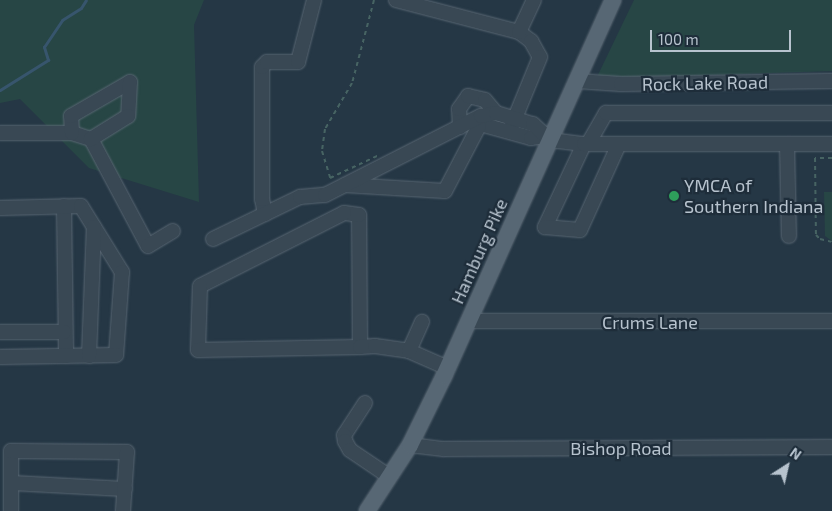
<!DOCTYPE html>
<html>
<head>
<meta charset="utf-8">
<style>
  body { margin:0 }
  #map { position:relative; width:832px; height:511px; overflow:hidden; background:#253745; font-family:"Exo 2",sans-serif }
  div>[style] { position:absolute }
  .green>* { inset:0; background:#274645 }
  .stream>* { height:3px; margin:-1.5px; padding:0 1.5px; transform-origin:1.5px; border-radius:1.5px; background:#37556d }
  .path>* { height:2px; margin-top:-1px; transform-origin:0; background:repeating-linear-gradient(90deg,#476463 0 4px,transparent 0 8px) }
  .roads { filter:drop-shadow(0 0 1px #586672) drop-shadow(0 0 1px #586672) }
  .minor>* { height:14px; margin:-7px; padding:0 7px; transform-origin:7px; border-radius:7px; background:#394854 }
  .major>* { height:16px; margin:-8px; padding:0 8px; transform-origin:8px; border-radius:8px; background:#576774 }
  .dots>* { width:14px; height:14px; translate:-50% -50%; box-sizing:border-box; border:2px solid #1e2d3a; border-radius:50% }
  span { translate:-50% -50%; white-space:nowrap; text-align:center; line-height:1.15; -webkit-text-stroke:4.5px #1e2d3a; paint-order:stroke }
  .street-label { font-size:18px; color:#b7c3ce }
  .poi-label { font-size:18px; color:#b7c3ce }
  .left { translate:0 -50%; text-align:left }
  .north { position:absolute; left:762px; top:441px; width:50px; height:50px; -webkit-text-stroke:4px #1e2d3a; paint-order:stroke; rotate:35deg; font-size:14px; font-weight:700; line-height:20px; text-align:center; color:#b7c3ce }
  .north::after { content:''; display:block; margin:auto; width:18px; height:22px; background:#b7c3ce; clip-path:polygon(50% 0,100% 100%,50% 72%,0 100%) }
  .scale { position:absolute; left:650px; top:30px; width:141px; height:22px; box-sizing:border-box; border:2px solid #b7c3ce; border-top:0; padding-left:6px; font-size:15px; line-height:18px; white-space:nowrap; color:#b7c3ce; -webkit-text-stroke:4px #1e2d3a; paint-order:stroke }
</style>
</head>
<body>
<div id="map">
  <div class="green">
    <div style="clip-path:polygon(0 0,204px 0,194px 25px,199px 202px,89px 168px,20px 99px,0 103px)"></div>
    <div style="clip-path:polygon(634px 0,832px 0,832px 71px,596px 79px)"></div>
    <div style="clip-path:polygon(824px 192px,832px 192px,832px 241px,825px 236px)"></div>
  </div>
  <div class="stream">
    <div style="left:0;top:90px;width:57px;rotate:-32deg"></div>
    <div style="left:48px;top:60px;width:14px;rotate:-107deg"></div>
    <div style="left:44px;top:47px;width:32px;rotate:-56deg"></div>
    <div style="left:62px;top:20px;width:22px;rotate:-32deg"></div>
    <div style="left:81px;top:8px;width:9px;rotate:-58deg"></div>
  </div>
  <div class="path">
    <div style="left:374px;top:0;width:86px;rotate:104.8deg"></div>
    <div style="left:352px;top:83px;width:53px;rotate:120.4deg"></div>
    <div style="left:325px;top:129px;width:22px;rotate:98deg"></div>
    <div style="left:322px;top:151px;width:28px;rotate:73deg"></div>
    <div style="left:330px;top:178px;width:54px;rotate:-25.1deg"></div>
    <div style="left:832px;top:158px;width:17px;rotate:180deg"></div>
    <div style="left:815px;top:158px;width:77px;rotate:89.3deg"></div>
    <div style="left:816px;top:235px;width:6px;rotate:45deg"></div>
    <div style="left:820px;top:239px;width:12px;rotate:14deg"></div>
  </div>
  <div class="roads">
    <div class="minor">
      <div style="left:396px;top:0;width:127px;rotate:14.6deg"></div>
      <div style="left:519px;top:32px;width:15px;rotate:37deg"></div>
      <div style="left:531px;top:41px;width:18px;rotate:61deg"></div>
      <div style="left:540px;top:57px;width:79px;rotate:112.3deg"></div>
      <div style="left:519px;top:32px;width:35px;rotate:-65deg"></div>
      <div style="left:577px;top:81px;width:44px;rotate:3.9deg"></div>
      <div style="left:621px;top:84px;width:211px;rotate:-0.8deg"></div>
      <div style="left:473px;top:122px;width:60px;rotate:15.4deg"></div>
      <div style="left:531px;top:138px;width:13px;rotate:-9deg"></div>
      <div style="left:460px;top:127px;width:18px;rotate:-93deg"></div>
      <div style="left:459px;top:109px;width:16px;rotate:-55deg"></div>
      <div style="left:468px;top:96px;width:17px;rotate:13deg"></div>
      <div style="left:485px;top:100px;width:17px;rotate:50deg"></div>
      <div style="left:0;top:133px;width:72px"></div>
      <div style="left:72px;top:133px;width:20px;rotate:18deg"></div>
      <div style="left:91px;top:139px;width:121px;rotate:62deg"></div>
      <div style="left:148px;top:246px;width:29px;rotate:-31deg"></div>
      <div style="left:72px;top:133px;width:17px;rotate:-93deg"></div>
      <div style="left:71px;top:116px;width:68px;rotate:-30deg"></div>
      <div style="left:130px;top:82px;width:34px;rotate:93deg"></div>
      <div style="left:128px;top:116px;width:44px;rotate:148.1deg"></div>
      <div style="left:584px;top:144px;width:92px;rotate:115.2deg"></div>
      <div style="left:545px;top:227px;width:35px;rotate:5deg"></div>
      <div style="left:580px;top:230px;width:94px;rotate:-65.6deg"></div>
      <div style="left:588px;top:144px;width:36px;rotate:-60deg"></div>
      <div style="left:606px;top:113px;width:226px"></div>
      <div style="left:787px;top:144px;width:92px;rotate:88.8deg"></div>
      <div style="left:345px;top:185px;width:100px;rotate:3.4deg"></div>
      <div style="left:445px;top:191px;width:73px;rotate:-62.4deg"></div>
      <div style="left:64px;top:206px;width:150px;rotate:89.2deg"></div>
      <div style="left:0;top:208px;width:81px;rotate:-1.4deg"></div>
      <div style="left:81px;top:206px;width:78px;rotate:58.2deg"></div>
      <div style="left:122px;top:272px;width:83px;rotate:94.1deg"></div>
      <div style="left:116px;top:355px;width:116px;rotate:179deg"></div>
      <div style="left:265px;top:214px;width:15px;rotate:-101deg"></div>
      <div style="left:262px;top:199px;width:132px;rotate:-90deg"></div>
      <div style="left:262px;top:67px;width:7px;rotate:-45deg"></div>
      <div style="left:267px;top:62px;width:31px"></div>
      <div style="left:298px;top:62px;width:64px;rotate:-75.5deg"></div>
      <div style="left:213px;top:239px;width:97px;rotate:-25.8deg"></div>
      <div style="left:300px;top:197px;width:25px;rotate:-5deg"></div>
      <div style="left:325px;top:195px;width:175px;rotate:-26.9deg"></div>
      <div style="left:481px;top:116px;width:15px;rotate:-11deg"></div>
      <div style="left:496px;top:113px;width:39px;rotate:17deg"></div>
      <div style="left:533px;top:124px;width:23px;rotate:43deg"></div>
      <div style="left:550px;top:140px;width:34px;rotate:7deg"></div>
      <div style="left:584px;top:144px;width:248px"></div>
      <div style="left:469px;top:321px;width:363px"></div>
      <div style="left:0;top:332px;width:64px"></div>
      <div style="left:360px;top:347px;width:132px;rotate:-90.4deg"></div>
      <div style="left:359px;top:215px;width:15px;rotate:-172deg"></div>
      <div style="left:344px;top:213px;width:161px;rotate:153.1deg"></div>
      <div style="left:200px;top:286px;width:64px;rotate:91.8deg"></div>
      <div style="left:198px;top:350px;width:162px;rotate:-1.1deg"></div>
      <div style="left:360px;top:347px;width:15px;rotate:-4deg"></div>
      <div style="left:375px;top:346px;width:34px;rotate:8deg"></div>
      <div style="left:409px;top:351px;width:43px;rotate:23.6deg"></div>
      <div style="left:409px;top:351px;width:32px;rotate:-66deg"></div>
      <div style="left:89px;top:356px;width:129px;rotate:-87.8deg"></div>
      <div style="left:365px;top:403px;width:38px;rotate:123deg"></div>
      <div style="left:344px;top:435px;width:6px;rotate:81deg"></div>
      <div style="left:345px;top:441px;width:10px;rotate:61deg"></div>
      <div style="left:350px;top:450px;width:48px;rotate:34deg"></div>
      <div style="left:410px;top:445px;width:34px;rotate:7deg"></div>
      <div style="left:444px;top:449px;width:388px;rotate:-0.3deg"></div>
      <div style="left:12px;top:483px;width:113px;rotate:3deg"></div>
      <div style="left:11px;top:511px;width:60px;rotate:-90deg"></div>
      <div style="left:11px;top:451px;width:116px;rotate:0.5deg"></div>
      <div style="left:127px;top:452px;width:59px;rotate:93.9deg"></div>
    </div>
    <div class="major">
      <div style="left:367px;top:511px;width:79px;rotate:-56.9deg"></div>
      <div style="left:410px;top:445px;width:77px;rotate:-63.8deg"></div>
      <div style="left:444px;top:376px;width:412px;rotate:-65.8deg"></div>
    </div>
  </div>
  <div class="dots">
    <div style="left:674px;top:196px;background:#2e9e5b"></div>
  </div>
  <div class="street-label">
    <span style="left:705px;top:83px;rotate:-1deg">Rock Lake Road</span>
    <span style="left:479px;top:251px;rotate:-66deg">Hamburg Pike</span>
    <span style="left:650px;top:322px">Crums Lane</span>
    <span style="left:621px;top:448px">Bishop Road</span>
  </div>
  <div class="poi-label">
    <span class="left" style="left:684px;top:196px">YMCA of<br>Southern Indiana</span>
  </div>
  <div class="north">N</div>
  <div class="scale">100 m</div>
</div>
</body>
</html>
